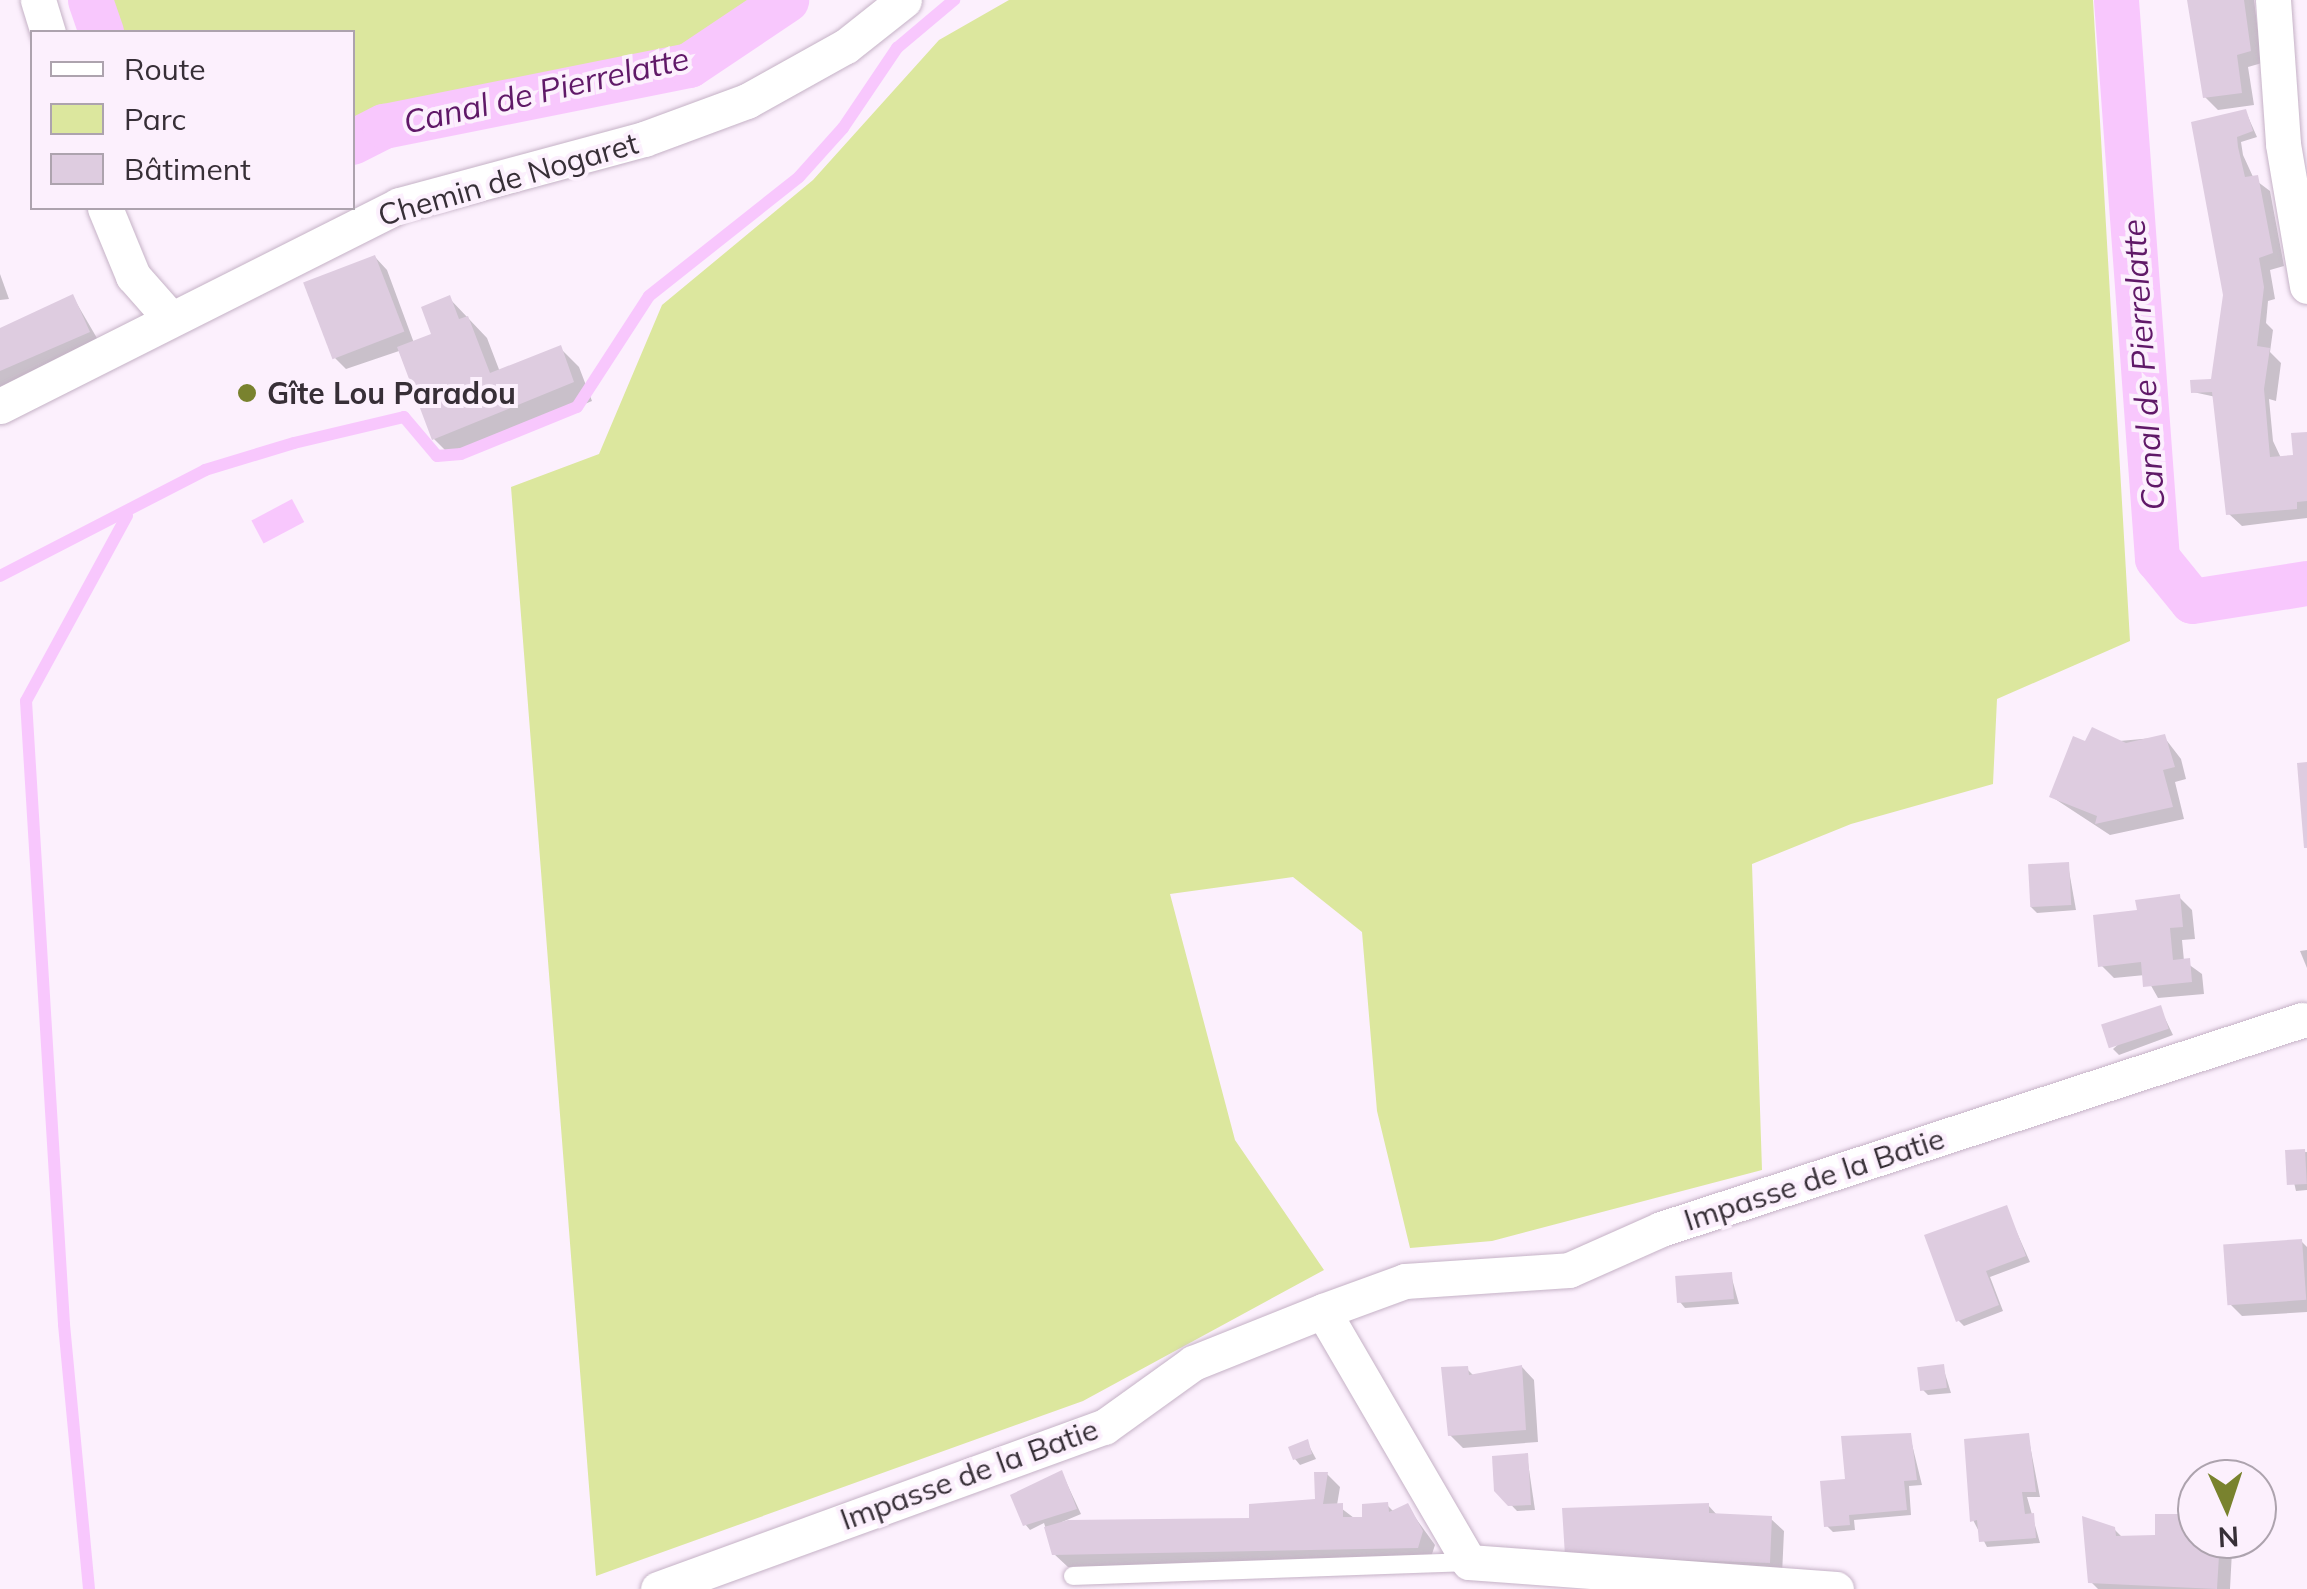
<!DOCTYPE html>
<html>
<head>
<meta charset="utf-8">
<style>
  body { margin:0 }
  #map { position:relative; width:2307px; height:1589px; overflow:hidden; background:#fcf0fd; font-family:Mulish,sans-serif }
  div>[style] { position:absolute }
  .green>* { inset:0; background:#dce79e }
  .water>* { inset:0; background:#f8c7fd; transform-origin:0 0 }
  .shadow>* { inset:0; background:#0003 }
  .stream>* { height:12px; margin:-6px; padding:0 6px; transform-origin:6px; border-radius:6px; background:#f8c7fd }
  .canal>* { height:45px; margin:-22.5px; padding:0 22.5px; transform-origin:22.5px; border-radius:22.5px; background:#f8c7fd }
  .building>* { inset:0; background:#decce0; transform-origin:0 0 }
  .roads { filter:drop-shadow(0 0 2px #c5b2c6) drop-shadow(0 0 2px #c5b2c6) }
  .lane>* { height:18px; margin:-9px; padding:0 9px; transform-origin:9px; border-radius:9px; background:#fff }
  .street>* { height:35px; margin:-17.5px; padding:0 17.5px; transform-origin:17.5px; border-radius:17.5px; background:#fff }
  .dots>* { width:28px; height:28px; translate:-50% -50%; box-sizing:border-box; border:5px solid #fcf0fd; border-radius:50% }
  span { translate:-50% -50%; white-space:nowrap; text-align:center; line-height:1.15; -webkit-text-stroke:8px #fcf0fd; paint-order:stroke }
  .street-label { font-size:30px; color:#372f37 }
  .poi-label { font-size:30px; color:#372f37; font-weight:700 }
  .left { translate:0 -50%; text-align:left }
  .water-label { font-size:32px; color:#601968; font-style:italic }
  .legend { position:absolute; left:30px; top:30px; width:325px; height:180px; box-sizing:border-box; background:#fcf0fd; border:2px solid #ada3ae; margin:0; padding:12px 18px; list-style:none; font-size:30px; color:#372f37 }
  .legend li { display:flex; align-items:center; gap:20px; height:50px }
  .legend b { width:50px; border:2px solid #ada3ae }
  .north { position:absolute; left:2177px; top:1459px; width:100px; height:100px; box-sizing:border-box; background:#fcf0fd; border:2px solid #ada3ae; border-radius:50%; rotate:177deg; font-size:28px; font-weight:700; line-height:40px; text-align:center; color:#372f37 }
  .north::after { content:''; display:block; margin:auto; width:35px; height:45px; background:#79822e; clip-path:polygon(50% 0,100% 100%,50% 72%,0 100%) }
</style>
</head>
<body>
<div id="map">
  <div class="green">
    <div style="clip-path:polygon(109px 0,757px 0,690px 45px,375px 107px,353px 119px,352px 32px,121px 32px)"></div>
    <div style="clip-path:polygon(1009px 0,2093px 0,2130px 641px,1997px 699px,1993px 784px,1851px 824px,1752px 864px,1762px 1170px,1492px 1241px,1410px 1248px,1377px 1111px,1362px 932px,1293px 877px,1170px 894px,1235px 1140px,1324px 1270px,1083px 1401px,596px 1576px,511px 487px,599px 454px,662px 305px,813px 180px,939px 40px)"></div>
  </div>
  <div class="water">
    <div style="left:292px;top:499px;width:26px;height:46px;rotate:62deg"></div>
  </div>
  <div class="shadow">
    <div style="clip-path:polygon(2190px 0,2254px 0,2262px 63px,2248px 67px,2254px 105px,2218px 110px,2205px 97px)"></div>
    <div style="clip-path:polygon(2246px 112px,2257px 137px,2241px 142px,2243px 155px,2254px 179px,2270px 191px,2284px 266px,2270px 270px,2275px 299px,2268px 301px,2266px 323px,2273px 330px,2270px 352px,2281px 363px,2276px 401px,2269px 399px,2273px 441px,2281px 458px,2296px 457px,2307px 434px,2307px 518px,2242px 526px,2229px 514px,2216px 397px,2193px 392px,2222px 387px,2226px 296px,2201px 157px)"></div>
    <div style="clip-path:polygon(375px 257px,387px 270px,414px 343px,435px 335px,449px 298px,487px 338px,500px 372px,560px 348px,579px 367px,592px 401px,453px 458px,434px 439px,399px 351px,346px 369px,333px 356px)"></div>
    <div style="clip-path:polygon(0 274px,9px 299px,0 300px)"></div>
    <div style="clip-path:polygon(73px 297px,101px 345px,0 398px,0 330px)"></div>
    <div style="clip-path:polygon(2164px 737px,2181px 759px,2186px 779px,2175px 782px,2184px 819px,2110px 835px,2052px 797px,2086px 744px)"></div>
    <div style="clip-path:polygon(2068px 865px,2076px 910px,2037px 913px,2031px 907px)"></div>
    <div style="clip-path:polygon(2179px 897px,2192px 910px,2195px 939px,2182px 940px,2184px 961px,2202px 974px,2204px 994px,2158px 998px,2145px 975px,2114px 978px,2101px 965px,2139px 913px)"></div>
    <div style="clip-path:polygon(2307px 950px,2307px 968px,2300px 951px)"></div>
    <div style="clip-path:polygon(2160px 1008px,2173px 1035px,2119px 1055px,2113px 1049px)"></div>
    <div style="clip-path:polygon(2307px 1152px,2307px 1190px,2296px 1191px,2287px 1153px)"></div>
    <div style="clip-path:polygon(2006px 1208px,2030px 1262px,1990px 1277px,2003px 1311px,1964px 1326px,1958px 1320px)"></div>
    <div style="clip-path:polygon(2301px 1241px,2307px 1247px,2307px 1312px,2242px 1316px,2229px 1303px)"></div>
    <div style="clip-path:polygon(1731px 1275px,1739px 1304px,1685px 1308px,1680px 1302px)"></div>
    <div style="clip-path:polygon(1522px 1367px,1534px 1380px,1538px 1442px,1463px 1448px,1450px 1435px,1467px 1369px,1474px 1376px)"></div>
    <div style="clip-path:polygon(1943px 1367px,1951px 1393px,1928px 1395px,1922px 1389px)"></div>
    <div style="clip-path:polygon(2028px 1435px,2040px 1497px,2027px 1497px,2040px 1543px,1987px 1547px,1973px 1520px)"></div>
    <div style="clip-path:polygon(1910px 1436px,1922px 1485px,1909px 1486px,1911px 1515px,1854px 1520px,1855px 1530px,1833px 1532px,1827px 1526px,1847px 1481px)"></div>
    <div style="clip-path:polygon(1307px 1442px,1316px 1459px,1300px 1465px,1295px 1459px)"></div>
    <div style="clip-path:polygon(1527px 1456px,1535px 1510px,1517px 1511px,1497px 1490px)"></div>
    <div style="clip-path:polygon(1062px 1473px,1081px 1514px,1062px 1522px,1252px 1520px,1318px 1501px,1327px 1474px,1340px 1487px,1337px 1505px,1354px 1518px,1364px 1520px,1387px 1505px,1394px 1512px,1407px 1506px,1435px 1545px,1430px 1560px,1068px 1567px,1054px 1554px,1044px 1523px,1030px 1530px,1025px 1524px)"></div>
    <div style="clip-path:polygon(1708px 1505px,1718px 1516px,1771px 1519px,1784px 1531px,1782px 1575px,1580px 1568px)"></div>
    <div style="clip-path:polygon(2197px 1517px,2197px 1539px,2225px 1539px,2232px 1551px,2230px 1589px,2098px 1589px,2090px 1581px,2114px 1529px,2123px 1538px,2162px 1538px)"></div>
  </div>
  <div class="stream">
    <div style="left:0;top:576px;width:231px;rotate:-27.3deg"></div>
    <div style="left:205px;top:470px;width:93px;rotate:-16.9deg"></div>
    <div style="left:294px;top:443px;width:113px;rotate:-13.3deg"></div>
    <div style="left:404px;top:417px;width:51px;rotate:49.8deg"></div>
    <div style="left:437px;top:456px;width:24px;rotate:-5deg"></div>
    <div style="left:461px;top:454px;width:125px;rotate:-22.1deg"></div>
    <div style="left:577px;top:407px;width:132px;rotate:-57deg"></div>
    <div style="left:649px;top:296px;width:191px;rotate:-38.4deg"></div>
    <div style="left:799px;top:177px;width:66px;rotate:-48.1deg"></div>
    <div style="left:843px;top:128px;width:97px;rotate:-56deg"></div>
    <div style="left:897px;top:48px;width:75px;rotate:-40.1deg"></div>
    <div style="left:89px;top:1589px;width:266px;rotate:-95.4deg"></div>
    <div style="left:64px;top:1324px;width:624px;rotate:-93.49deg"></div>
    <div style="left:26px;top:701px;width:211px;rotate:-61.4deg"></div>
  </div>
  <div class="canal">
    <div style="left:90px;top:0;width:34px;rotate:71deg"></div>
    <div style="left:2116px;top:0;width:560px;rotate:85.8deg"></div>
    <div style="left:2157px;top:558px;width:55px;rotate:50.9deg"></div>
    <div style="left:2192px;top:601px;width:116px;rotate:-8.9deg"></div>
    <div style="left:352px;top:142px;width:36px;rotate:-27deg"></div>
    <div style="left:384px;top:126px;width:311px;rotate:-11.3deg"></div>
    <div style="left:689px;top:65px;width:117px;rotate:-33.8deg"></div>
  </div>
  <div class="building">
    <div style="clip-path:polygon(2187px 0,2244px 0,2251px 51px,2237px 55px,2242px 93px,2203px 98px)"></div>
    <div style="clip-path:polygon(2246px 109px,2253px 131px,2237px 137px,2238px 147px,2245px 177px,2258px 175px,2273px 253px,2259px 258px,2264px 287px,2257px 346px,2270px 348px,2264px 389px,2270px 457px,2293px 455px,2291px 433px,2307px 432px,2307px 501px,2297px 502px,2297px 509px,2226px 515px,2212px 392px,2191px 393px,2190px 380px,2211px 379px,2223px 295px,2191px 122px)"></div>
    <div style="left:375px;top:255px;width:82px;height:77px;rotate:69deg"></div>
    <div style="clip-path:polygon(73px 294px,90px 332px,0 371px,0 328px)"></div>
    <div style="clip-path:polygon(450px 295px,459px 319px,468px 316px,490px 373px,561px 345px,574px 382px,432px 440px,397px 347px,431px 334px,421px 307px)"></div>
    <div style="clip-path:polygon(2092px 727px,2126px 743px,2165px 734px,2175px 767px,2163px 770px,2173px 807px,2095px 824px,2097px 816px,2049px 797px,2073px 736px,2085px 741px)"></div>
    <div style="clip-path:polygon(2307px 762px,2307px 848px,2304px 848px,2297px 763px)"></div>
    <div style="left:2069px;top:862px;width:43px;height:41px;rotate:87deg"></div>
    <div style="clip-path:polygon(2180px 894px,2183px 927px,2170px 928px,2173px 960px,2190px 958px,2192px 982px,2143px 987px,2141px 962px,2098px 967px,2093px 915px,2137px 910px,2135px 900px)"></div>
    <div style="left:2161px;top:1005px;width:25px;height:63px;rotate:72deg"></div>
    <div style="left:2305px;top:1149px;width:35px;height:20px;rotate:87deg"></div>
    <div style="clip-path:polygon(2007px 1205px,2026px 1256px,1986px 1271px,1999px 1305px,1956px 1322px,1924px 1235px)"></div>
    <div style="left:2302px;top:1239px;width:61px;height:79px;rotate:86deg"></div>
    <div style="left:1732px;top:1272px;width:27px;height:57px;rotate:86deg"></div>
    <div style="left:1944px;top:1364px;width:24px;height:27px;rotate:83deg"></div>
    <div style="clip-path:polygon(1522px 1365px,1526px 1430px,1448px 1436px,1441px 1367px,1468px 1366px,1469px 1375px)"></div>
    <div style="clip-path:polygon(1911px 1433px,1917px 1480px,1904px 1481px,1907px 1510px,1849px 1515px,1850px 1525px,1824px 1527px,1820px 1481px,1845px 1479px,1841px 1436px)"></div>
    <div style="clip-path:polygon(2029px 1433px,2036px 1492px,2022px 1492px,2025px 1514px,2034px 1513px,2036px 1538px,1979px 1542px,1977px 1520px,1970px 1522px,1964px 1439px)"></div>
    <div style="clip-path:polygon(1308px 1439px,1312px 1454px,1293px 1460px,1288px 1447px)"></div>
    <div style="clip-path:polygon(1528px 1453px,1531px 1505px,1508px 1506px,1494px 1491px,1492px 1456px)"></div>
    <div style="clip-path:polygon(1062px 1470px,1077px 1509px,1023px 1526px,1010px 1495px)"></div>
    <div style="clip-path:polygon(1314px 1472px,1328px 1472px,1323px 1504px,1343px 1503px,1343px 1517px,1362px 1517px,1362px 1504px,1388px 1502px,1389px 1512px,1408px 1503px,1423px 1531px,1418px 1548px,1052px 1555px,1044px 1527px,1068px 1520px,1249px 1518px,1249px 1504px,1315px 1499px)"></div>
    <div style="clip-path:polygon(1709px 1503px,1709px 1513px,1772px 1516px,1770px 1563px,1565px 1556px,1562px 1508px)"></div>
    <div style="clip-path:polygon(2155px 1514px,2197px 1514px,2197px 1539px,2220px 1539px,2217px 1589px,2088px 1583px,2082px 1516px,2115px 1527px,2116px 1536px,2155px 1535px)"></div>
  </div>
  <div class="roads">
    <div class="lane">
      <div style="left:1073px;top:1576px;width:396px;rotate:-2deg"></div>
    </div>
    <div class="street">
      <div style="left:38px;top:0;width:34px;rotate:73deg"></div>
      <div style="left:2273px;top:0;width:144px;rotate:86deg"></div>
      <div style="left:2283px;top:144px;width:144px;rotate:80.4deg"></div>
      <div style="left:105px;top:208px;width:74px;rotate:67.6deg"></div>
      <div style="left:133px;top:276px;width:56px;rotate:48.6deg"></div>
      <div style="left:0;top:406px;width:447px;rotate:-26.7deg"></div>
      <div style="left:399px;top:205px;width:254px;rotate:-15.1deg"></div>
      <div style="left:644px;top:139px;width:110px;rotate:-20.3deg"></div>
      <div style="left:747px;top:101px;width:113px;rotate:-29.1deg"></div>
      <div style="left:846px;top:46px;width:74px;rotate:-38.4deg"></div>
      <div style="left:658px;top:1589px;width:475px;rotate:-20deg"></div>
      <div style="left:1104px;top:1427px;width:110px;rotate:-35.7deg"></div>
      <div style="left:1193px;top:1363px;width:140px;rotate:-21.8deg"></div>
      <div style="left:1836px;top:1589px;width:368px;rotate:-175.8deg"></div>
      <div style="left:1469px;top:1562px;width:290px;rotate:-120.2deg"></div>
      <div style="left:1323px;top:1311px;width:87px;rotate:-20.1deg"></div>
      <div style="left:1405px;top:1281px;width:164px;rotate:-3.8deg"></div>
      <div style="left:1569px;top:1270px;width:101px;rotate:-24deg"></div>
      <div style="left:1661px;top:1229px;width:674px;rotate:-18.06deg"></div>
    </div>
  </div>
  <div class="dots">
    <div style="left:247px;top:393px;background:#79822e"></div>
  </div>
  <div class="street-label">
    <span style="left:508px;top:179px;rotate:-16deg">Chemin de Nogaret</span>
    <span style="left:1814px;top:1179px;rotate:-18deg">Impasse de la Batie</span>
    <span style="left:969px;top:1474px;rotate:-20deg">Impasse de la Batie</span>
  </div>
  <div class="poi-label">
    <span class="left" style="left:267px;top:393px">Gîte Lou Paradou</span>
  </div>
  <div class="water-label">
    <span style="left:546px;top:90px;rotate:-13deg">Canal de Pierrelatte</span>
    <span style="left:2143px;top:365px;rotate:-94deg">Canal de Pierrelatte</span>
  </div>
  <ul class="legend">
  <li><b style="height:12px;background:#fff"></b>Route</li>
  <li><b style="height:28px;background:#dce79e"></b>Parc</li>
  <li><b style="height:28px;background:#decce0"></b>Bâtiment</li>
  </ul>
  <div class="north">N</div>
</div>
</body>
</html>
